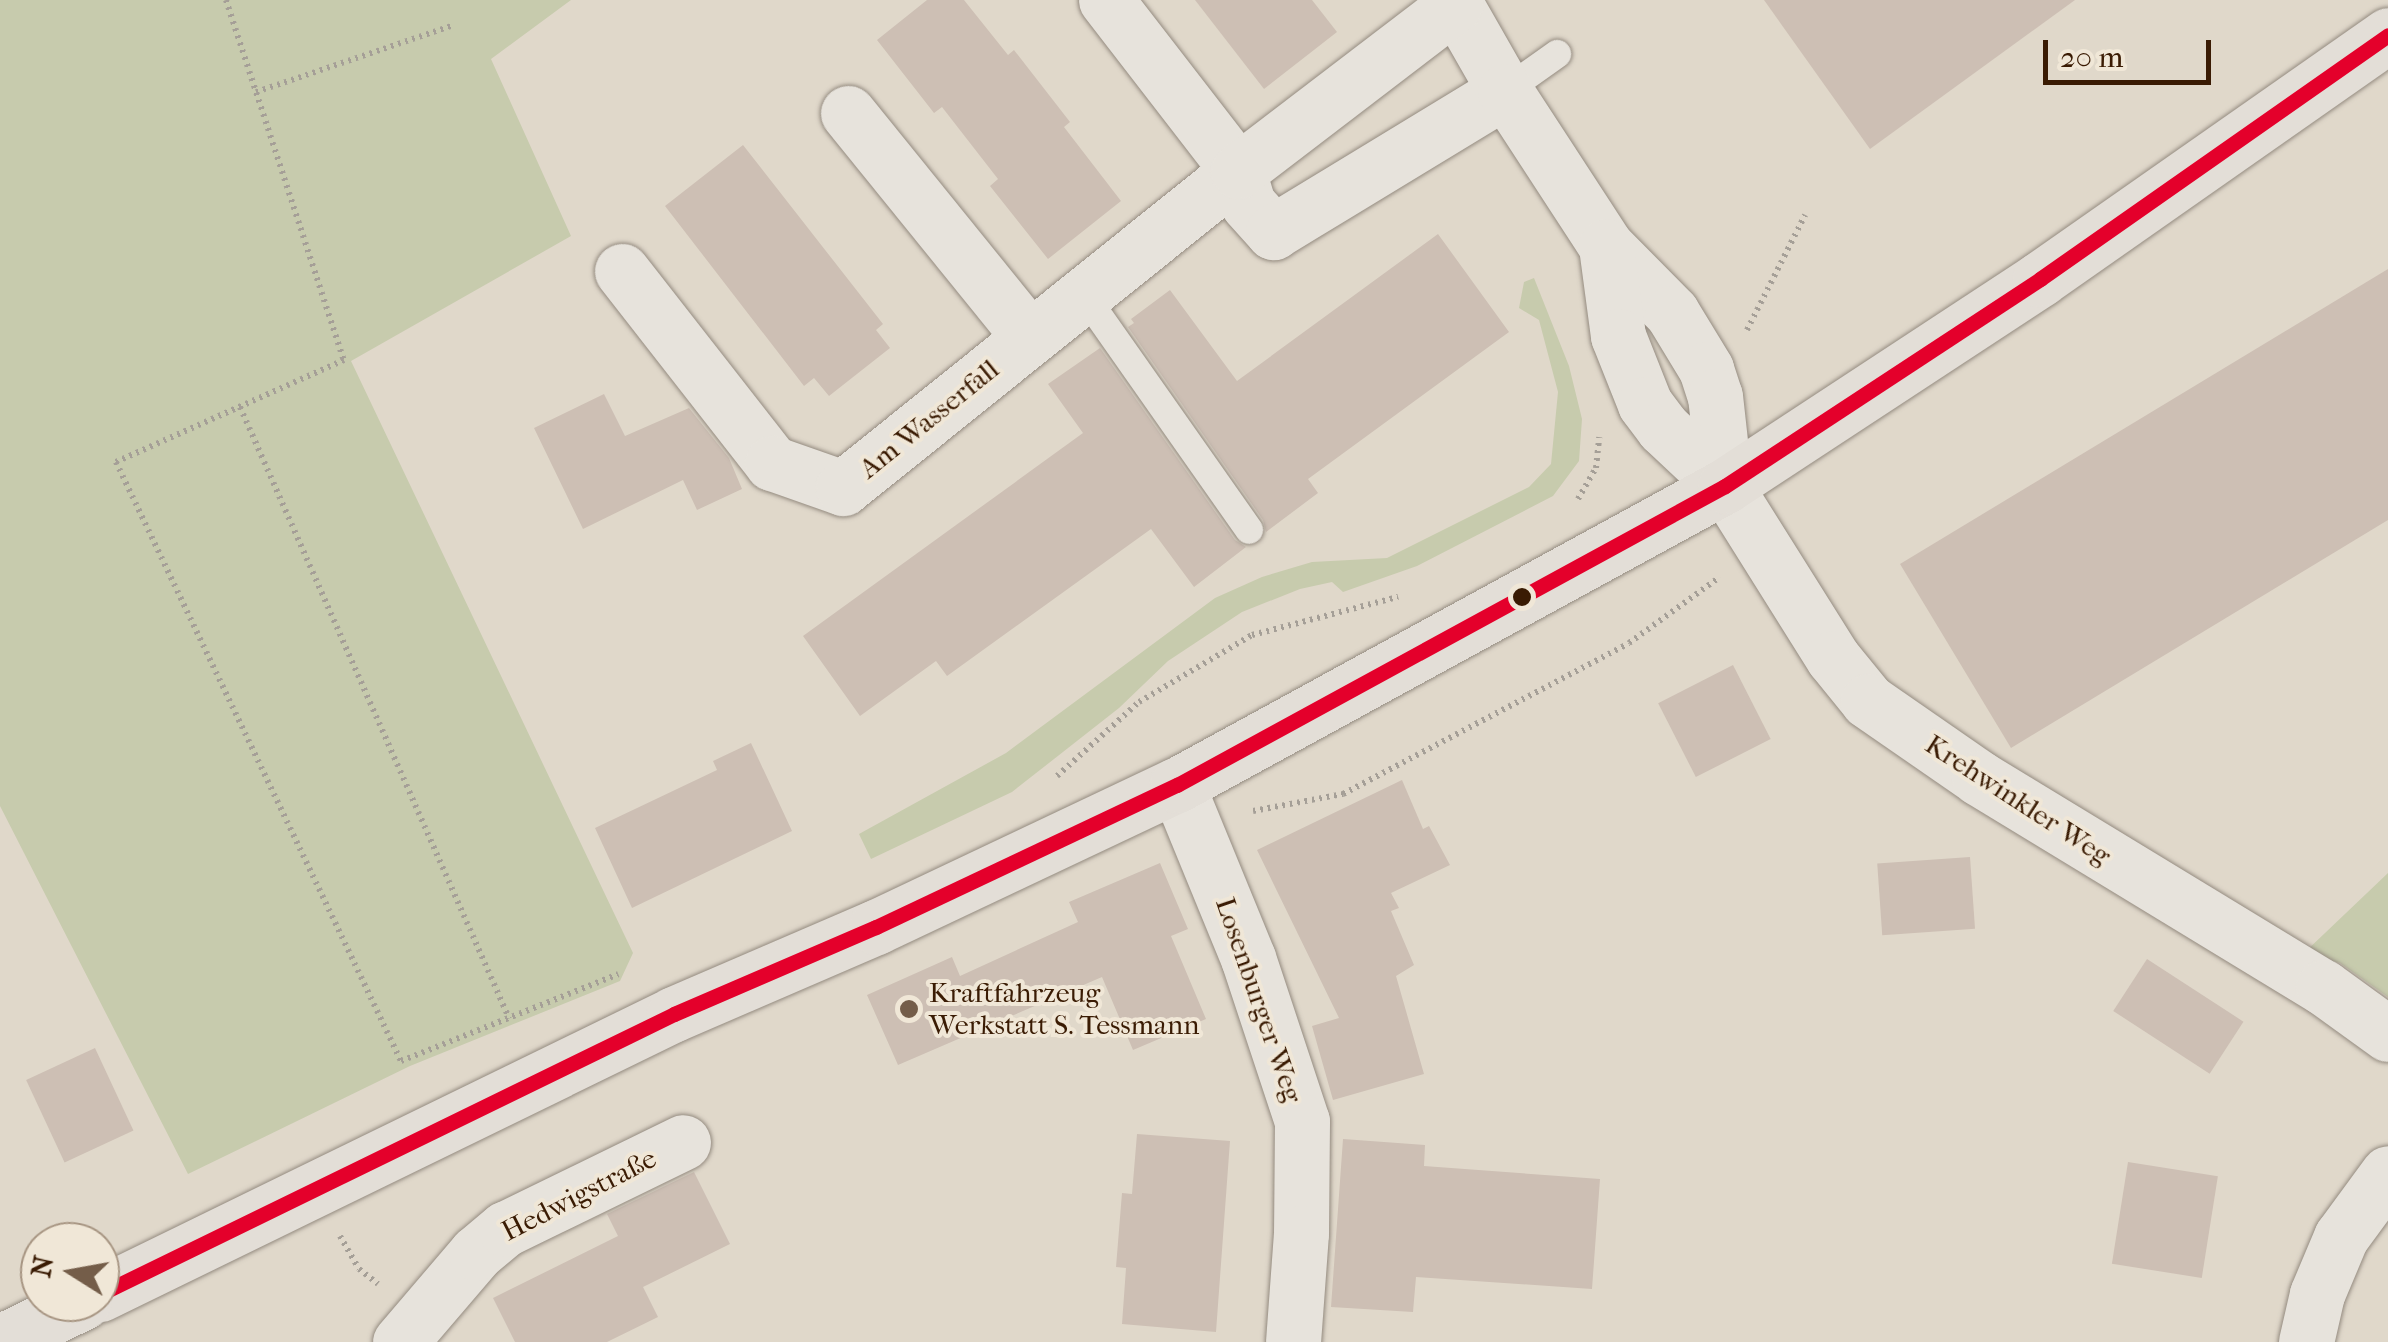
<!DOCTYPE html>
<html>
<head>
<meta charset="utf-8">
<style>
  body { margin:0 }
  #map { position:relative; width:2388px; height:1342px; overflow:hidden; background:#e0d8ca; font-family:"IM FELL French Canon",serif }
  div>[style] { position:absolute }
  .green>* { inset:0; background:#c7cbad }
  .building>* { inset:0; background:#cdbfb4; transform-origin:0 0 }
  .path>* { height:6px; margin-top:-3px; transform-origin:0; background:repeating-linear-gradient(90deg,#a59f97 0 2.5px,transparent 0 7.5px) }
  .roads { filter:drop-shadow(0 0 2px #948b80) drop-shadow(0 0 2px #948b80) }
  .service>* { height:28px; margin:-14px; padding:0 14px; transform-origin:14px; border-radius:14px; background:#e7e3dc }
  .minor>* { height:55px; margin:-27.5px; padding:0 27.5px; transform-origin:27.5px; border-radius:27.5px; background:#e7e3dc }
  .primary>* { height:55px; margin:-27.5px; padding:0 27.5px; transform-origin:27.5px; border-radius:27.5px; background:#e3ded7 }
  .bus-1>* { height:15px; margin:-7.5px; padding:0 7.5px; transform-origin:7.5px; border-radius:7.5px; background:#e4002b }
  .dots>* { width:28px; height:28px; translate:-50% -50%; box-sizing:border-box; border:5px solid #f0e7d7; border-radius:50% }
  span { translate:-50% -50%; white-space:nowrap; text-align:center; line-height:1.15; -webkit-text-stroke:8px #f0e7d7; paint-order:stroke }
  .street-label { font-size:28px; color:#3a1b03 }
  .poi-label { font-size:28px; color:#3a1b03 }
  .left { translate:0 -50%; text-align:left }
  .north { position:absolute; left:20px; top:1222px; width:100px; height:100px; box-sizing:border-box; background:#f0e7d7; border:2px solid #a79582; border-radius:50%; rotate:281deg; font-size:28px; font-weight:700; line-height:40px; text-align:center; color:#3a1b03 }
  .north::after { content:''; display:block; margin:auto; width:35px; height:45px; background:#745d49; clip-path:polygon(50% 0,100% 100%,50% 72%,0 100%) }
  .scale { position:absolute; left:2043px; top:40px; width:168px; height:45px; box-sizing:border-box; border:5px solid #3a1b03; border-top:0; padding-left:12px; font-size:30px; line-height:35px; white-space:nowrap; color:#3a1b03; -webkit-text-stroke:8px #f0e7d7; paint-order:stroke }
</style>
</head>
<body>
<div id="map">
  <div class="green">
    <div style="clip-path:polygon(0 0,571px 0,491px 59px,571px 236px,351px 361px,633px 953px,620px 981px,410px 1066px,188px 1174px,0 806px)"></div>
    <div style="clip-path:polygon(1534px 278px,1569px 366px,1582px 419px,1579px 461px,1553px 496px,1417px 566px,1343px 592px,1332px 582px,1300px 589px,1242px 612px,1168px 661px,1119px 708px,1012px 792px,871px 859px,859px 834px,1006px 753px,1215px 598px,1262px 577px,1312px 562px,1387px 558px,1529px 487px,1551px 464px,1558px 392px,1539px 320px,1519px 308px,1524px 282px)"></div>
    <div style="clip-path:polygon(2388px 873px,2388px 997px,2340px 963px,2304px 953px)"></div>
  </div>
  <div class="building">
    <div style="clip-path:polygon(927px 0,964px 0,1008px 55px,1014px 50px,1070px 122px,1064px 127px,1121px 201px,1048px 259px,990px 186px,998px 179px,942px 107px,934px 113px,877px 40px)"></div>
    <div style="clip-path:polygon(1195px 0,1312px 0,1337px 32px,1264px 89px)"></div>
    <div style="clip-path:polygon(1764px 0,2075px 0,1870px 149px)"></div>
    <div style="clip-path:polygon(743px 145px,883px 324px,876px 330px,890px 348px,829px 396px,814px 378px,804px 386px,665px 206px)"></div>
    <div style="clip-path:polygon(1438px 234px,1509px 332px,1308px 479px,1318px 493px,1266px 532px,1263px 520px,1128px 327px,1134px 323px,1131px 319px,1170px 290px,1237px 381px)"></div>
    <div style="clip-path:polygon(2388px 269px,2388px 520px,2011px 748px,1900px 564px)"></div>
    <div style="clip-path:polygon(1100px 348px,1235px 540px,1246px 547px,1194px 587px,1151px 529px,947px 676px,936px 661px,860px 716px,803px 636px,1083px 433px,1048px 384px)"></div>
    <div style="clip-path:polygon(604px 394px,625px 436px,689px 408px,729px 458px,742px 489px,697px 510px,683px 480px,583px 529px,534px 428px)"></div>
    <div style="left:1733px;top:665px;width:83px;height:84px;rotate:63deg"></div>
    <div style="clip-path:polygon(751px 743px,792px 831px,632px 908px,595px 828px,717px 770px,713px 761px)"></div>
    <div style="clip-path:polygon(1402px 780px,1423px 829px,1429px 826px,1450px 865px,1391px 893px,1399px 908px,1391px 911px,1414px 965px,1396px 976px,1424px 1074px,1333px 1100px,1312px 1026px,1339px 1018px,1257px 850px)"></div>
    <div style="left:1970px;top:857px;width:72px;height:93px;rotate:86deg"></div>
    <div style="clip-path:polygon(1160px 863px,1188px 929px,1171px 936px,1206px 1019px,1133px 1050px,1102px 977px,898px 1065px,867px 995px,952px 957px,960px 976px,1078px 922px,1069px 902px)"></div>
    <div style="left:2147px;top:959px;width:115px;height:62px;rotate:33deg"></div>
    <div style="left:95px;top:1048px;width:91px;height:76px;rotate:65deg"></div>
    <div style="clip-path:polygon(1137px 1134px,1230px 1141px,1216px 1332px,1122px 1324px,1126px 1268px,1116px 1267px,1122px 1193px,1132px 1194px)"></div>
    <div style="clip-path:polygon(1343px 1139px,1425px 1145px,1424px 1166px,1600px 1179px,1592px 1289px,1416px 1277px,1413px 1312px,1331px 1307px)"></div>
    <div style="left:2128px;top:1162px;width:91px;height:103px;rotate:9deg"></div>
    <div style="clip-path:polygon(694px 1172px,730px 1244px,643px 1287px,658px 1317px,607px 1342px,515px 1342px,493px 1298px,618px 1236px,607px 1214px)"></div>
  </div>
  <div class="path">
    <div style="left:226px;top:0;width:379px;rotate:71.9deg"></div>
    <div style="left:344px;top:360px;width:250px;rotate:155.9deg"></div>
    <div style="left:116px;top:462px;width:663px;rotate:64.56deg"></div>
    <div style="left:401px;top:1061px;width:234px;rotate:-21.8deg"></div>
    <div style="left:256px;top:92px;width:209px;rotate:-18.7deg"></div>
    <div style="left:1747px;top:330px;width:129px;rotate:-63.2deg"></div>
    <div style="left:240px;top:407px;width:668px;rotate:66.24deg"></div>
    <div style="left:1578px;top:499px;width:36px;rotate:-60deg"></div>
    <div style="left:1596px;top:468px;width:31px;rotate:-84deg"></div>
    <div style="left:1057px;top:776px;width:110px;rotate:-42.1deg"></div>
    <div style="left:1139px;top:702px;width:131px;rotate:-30.7deg"></div>
    <div style="left:1252px;top:635px;width:151px;rotate:-14.6deg"></div>
    <div style="left:1253px;top:811px;width:92px;rotate:-10.7deg"></div>
    <div style="left:1343px;top:794px;width:323px;rotate:-27.8deg"></div>
    <div style="left:1629px;top:643px;width:112px;rotate:-36deg"></div>
    <div style="left:340px;top:1236px;width:38px;rotate:60deg"></div>
    <div style="left:359px;top:1269px;width:24px;rotate:38deg"></div>
  </div>
  <div class="roads">
    <div class="service">
      <div style="left:1505px;top:91px;width:64px;rotate:-35.4deg"></div>
      <div style="left:1084px;top:295px;width:287px;rotate:54.9deg"></div>
    </div>
    <div class="minor">
      <div style="left:1106px;top:0;width:216px;rotate:52.3deg"></div>
      <div style="left:1238px;top:171px;width:34px;rotate:73deg"></div>
      <div style="left:1248px;top:204px;width:38px;rotate:48deg"></div>
      <div style="left:1273px;top:232px;width:271px;rotate:-31.3deg"></div>
      <div style="left:1453px;top:0;width:105px;rotate:60.3deg"></div>
      <div style="left:1505px;top:91px;width:185px;rotate:56.9deg"></div>
      <div style="left:1606px;top:246px;width:94px;rotate:45.4deg"></div>
      <div style="left:1672px;top:313px;width:66px;rotate:58.7deg"></div>
      <div style="left:1706px;top:369px;width:28px;rotate:72deg"></div>
      <div style="left:1715px;top:396px;width:91px;rotate:83.7deg"></div>
      <div style="left:848px;top:113px;width:289px;rotate:51deg"></div>
      <div style="left:1606px;top:246px;width:91px;rotate:82.4deg"></div>
      <div style="left:1618px;top:336px;width:73px;rotate:68.3deg"></div>
      <div style="left:1645px;top:404px;width:30px;rotate:53deg"></div>
      <div style="left:1663px;top:428px;width:85px;rotate:43.1deg"></div>
      <div style="left:1725px;top:486px;width:203px;rotate:57.9deg"></div>
      <div style="left:1833px;top:658px;width:55px;rotate:50.9deg"></div>
      <div style="left:1868px;top:701px;width:135px;rotate:34.7deg"></div>
      <div style="left:1979px;top:778px;width:403px;rotate:31.3deg"></div>
      <div style="left:2323px;top:987px;width:80px;rotate:35.9deg"></div>
      <div style="left:622px;top:271px;width:244px;rotate:52deg"></div>
      <div style="left:772px;top:463px;width:75px;rotate:19.4deg"></div>
      <div style="left:843px;top:488px;width:506px;rotate:-38.75deg"></div>
      <div style="left:1238px;top:171px;width:273px;rotate:-37.4deg"></div>
      <div style="left:1177px;top:785px;width:187px;rotate:67.7deg"></div>
      <div style="left:1248px;top:958px;width:172px;rotate:71.7deg"></div>
      <div style="left:1302px;top:1121px;width:112px;rotate:90.5deg"></div>
      <div style="left:1301px;top:1233px;width:109px;rotate:94.2deg"></div>
      <div style="left:400px;top:1342px;width:117px;rotate:-49.5deg"></div>
      <div style="left:476px;top:1253px;width:38px;rotate:-40deg"></div>
      <div style="left:505px;top:1229px;width:198px;rotate:-26deg"></div>
      <div style="left:2306px;top:1342px;width:49px;rotate:-77.1deg"></div>
      <div style="left:2317px;top:1294px;width:62px;rotate:-67.2deg"></div>
      <div style="left:2341px;top:1237px;width:79px;rotate:-53.7deg"></div>
    </div>
    <div class="primary">
      <div style="left:100px;top:1294px;width:639px;rotate:-26deg"></div>
      <div style="left:674px;top:1014px;width:220px;rotate:-23.3deg"></div>
      <div style="left:876px;top:927px;width:333px;rotate:-25.3deg"></div>
      <div style="left:1177px;top:785px;width:624px;rotate:-28.62deg"></div>
      <div style="left:1725px;top:486px;width:377px;rotate:-33.3deg"></div>
      <div style="left:2040px;top:279px;width:425px;rotate:-35deg"></div>
      <div style="left:0;top:1342px;width:92px;rotate:-25.7deg"></div>
    </div>
  </div>
  <div class="bus-1">
    <div style="left:100px;top:1294px;width:639px;rotate:-26deg"></div>
    <div style="left:674px;top:1014px;width:220px;rotate:-23.3deg"></div>
    <div style="left:876px;top:927px;width:333px;rotate:-25.3deg"></div>
    <div style="left:1177px;top:785px;width:624px;rotate:-28.62deg"></div>
    <div style="left:1725px;top:486px;width:377px;rotate:-33.3deg"></div>
    <div style="left:2040px;top:279px;width:425px;rotate:-35deg"></div>
  </div>
  <div class="dots">
    <div style="left:1522px;top:597px;background:#3a1b03"></div>
    <div style="left:909px;top:1009px;background:#745d49"></div>
  </div>
  <div class="street-label">
    <span style="left:929px;top:419px;rotate:-39deg">Am Wasserfall</span>
    <span style="left:2018px;top:800px;rotate:33deg">Krehwinkler Weg</span>
    <span style="left:1259px;top:1000px;rotate:71deg">Losenburger Weg</span>
    <span style="left:579px;top:1195px;rotate:-27deg">Hedwigstraße</span>
  </div>
  <div class="poi-label">
    <span class="left" style="left:929px;top:1009px">Kraftfahrzeug<br>Werkstatt S. Tessmann</span>
  </div>
  <div class="north">N</div>
  <div class="scale">20 m</div>
</div>
</body>
</html>
